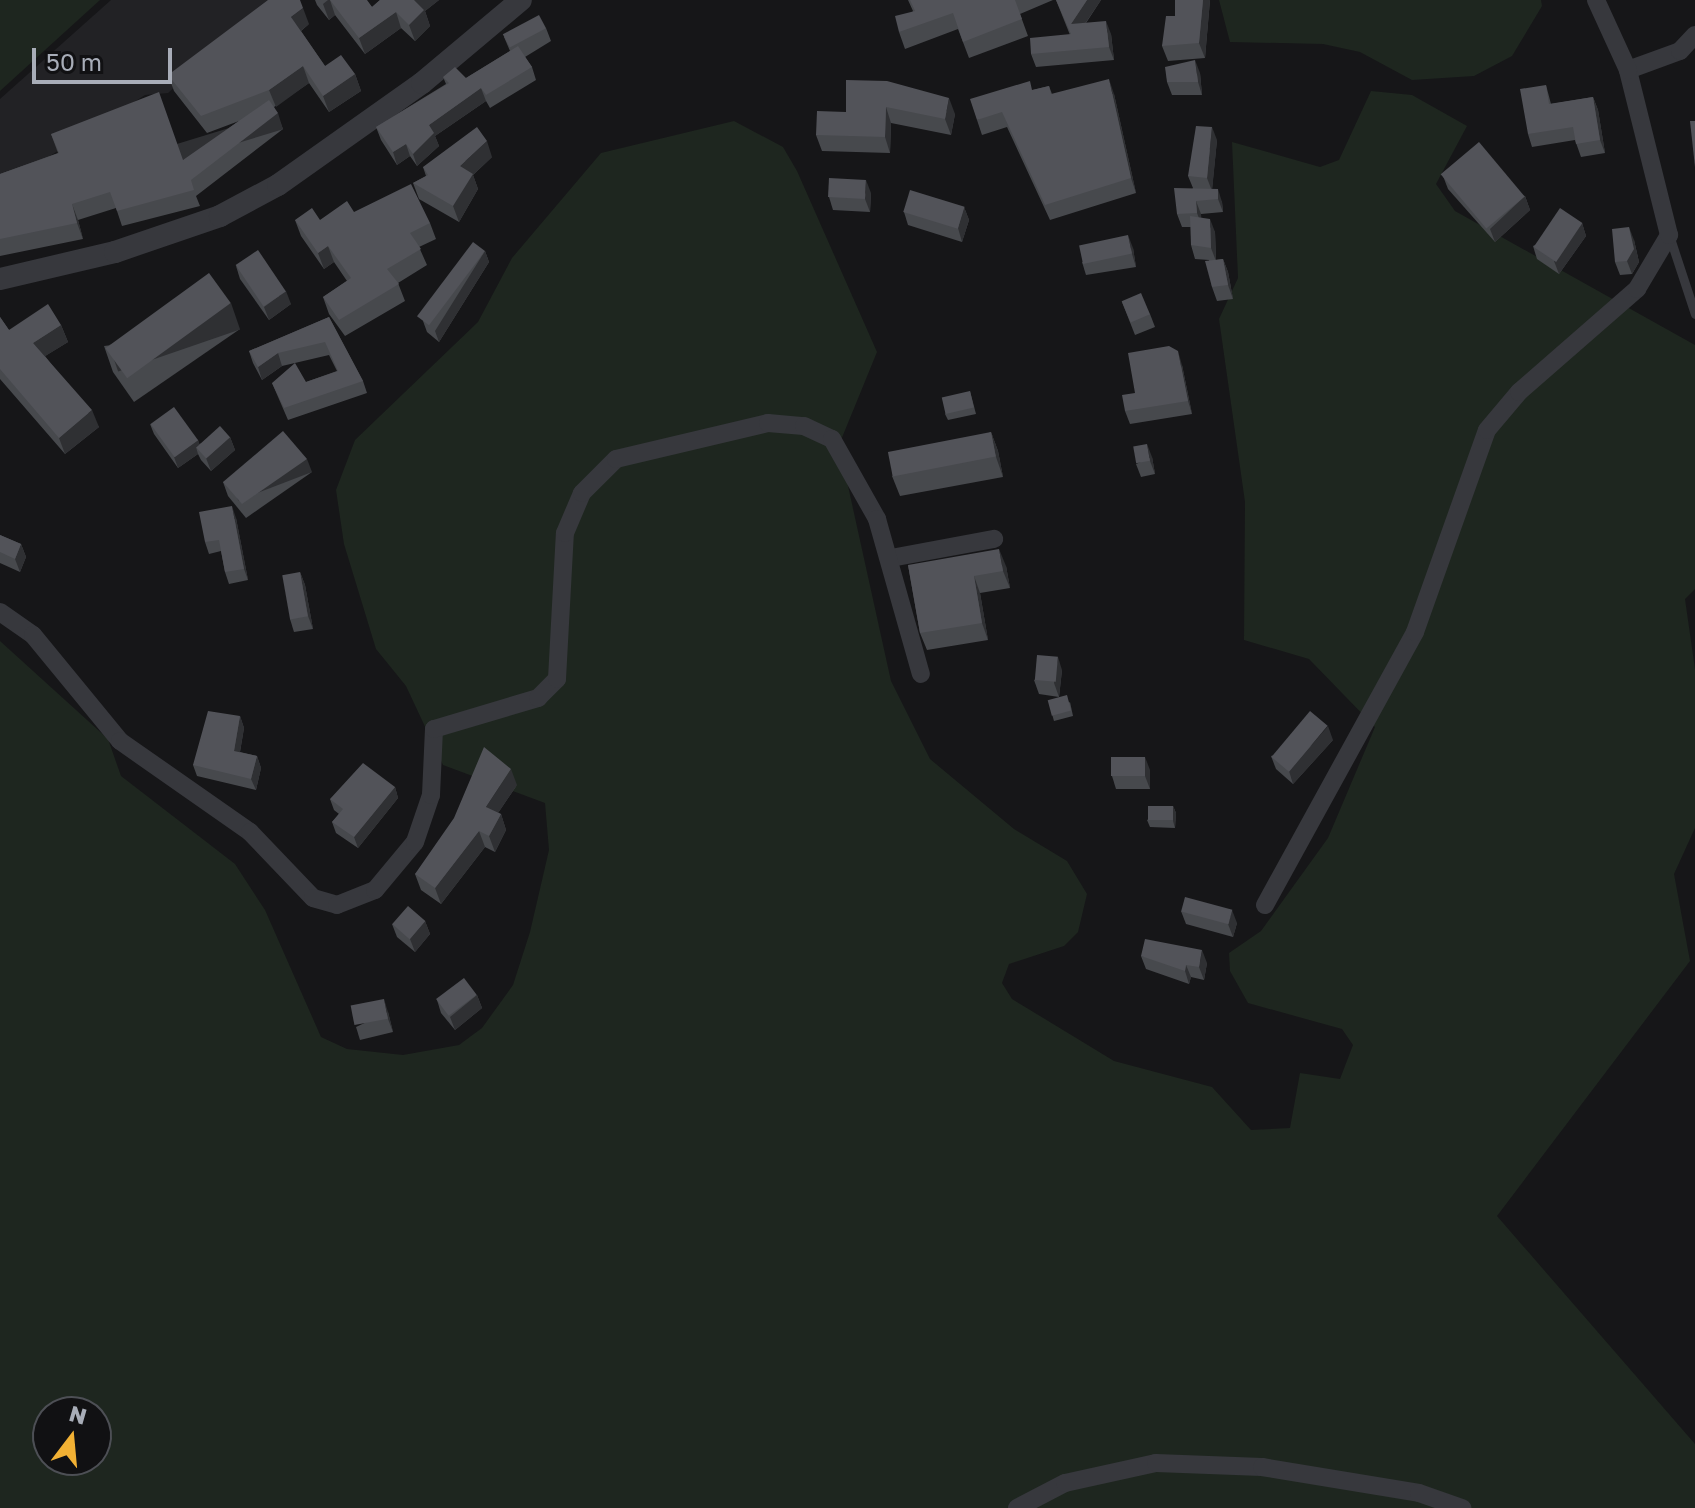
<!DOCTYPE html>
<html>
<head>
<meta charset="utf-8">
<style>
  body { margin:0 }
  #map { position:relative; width:1695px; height:1508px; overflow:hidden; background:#161618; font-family:"Golos Text",sans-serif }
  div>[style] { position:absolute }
  .built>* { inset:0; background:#222225 }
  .green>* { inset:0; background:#1e261f }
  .service>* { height:9px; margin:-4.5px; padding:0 4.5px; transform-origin:4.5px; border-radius:4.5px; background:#37383d }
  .minor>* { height:18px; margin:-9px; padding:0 9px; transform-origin:9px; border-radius:9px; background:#37383d }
  .tertiary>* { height:22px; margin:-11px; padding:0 11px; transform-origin:11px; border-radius:11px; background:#37383d }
  .wall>* { inset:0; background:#47494d }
  .shaded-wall>* { inset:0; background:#2f3033; transform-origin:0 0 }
  .building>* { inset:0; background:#525359; transform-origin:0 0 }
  span { translate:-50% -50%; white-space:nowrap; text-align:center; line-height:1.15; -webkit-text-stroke:7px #111113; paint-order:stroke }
  .north { position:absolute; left:32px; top:1396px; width:80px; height:80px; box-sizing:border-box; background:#111113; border:2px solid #4d4f55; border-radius:50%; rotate:16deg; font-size:22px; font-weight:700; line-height:32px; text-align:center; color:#a8adb8 }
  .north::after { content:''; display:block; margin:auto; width:28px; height:36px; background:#f2b134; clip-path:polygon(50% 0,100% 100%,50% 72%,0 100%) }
  .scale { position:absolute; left:32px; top:48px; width:140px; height:36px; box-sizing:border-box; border:4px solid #a8adb8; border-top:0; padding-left:10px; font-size:24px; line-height:28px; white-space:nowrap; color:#a8adb8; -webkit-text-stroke:6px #111113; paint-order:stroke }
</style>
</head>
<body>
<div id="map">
  <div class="built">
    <div style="clip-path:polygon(111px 0,273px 0,168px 93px,145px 95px,0 188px,0 99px)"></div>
  </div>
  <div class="green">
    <div style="clip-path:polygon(0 0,100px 0,0 91px)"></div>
    <div style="clip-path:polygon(1219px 0,1541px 0,1542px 6px,1512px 56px,1474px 76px,1412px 80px,1360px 52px,1323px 44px,1230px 42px)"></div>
    <div style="clip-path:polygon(evenodd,1371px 91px,1412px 95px,1467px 126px,1436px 184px,1455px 211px,1695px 345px,1695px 589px,1685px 599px,1695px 669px,1695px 828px,1674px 874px,1690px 961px,1497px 1216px,1695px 1444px,1695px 1508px,0 1508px,0 641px,108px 739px,121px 776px,235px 864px,265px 910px,321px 1037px,347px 1049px,403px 1055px,459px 1045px,482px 1028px,513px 985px,530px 932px,549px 850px,545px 803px,443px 765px,406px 686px,376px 649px,344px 544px,336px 490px,355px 440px,478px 322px,512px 258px,601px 153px,734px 121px,783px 147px,797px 171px,877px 352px,839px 445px,891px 681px,930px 759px,1014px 829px,1067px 861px,1087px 894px,1078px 932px,1064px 946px,1009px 964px,1002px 983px,1012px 999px,1114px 1061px,1212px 1087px,1251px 1130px,1290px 1128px,1300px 1073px,1340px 1079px,1353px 1045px,1342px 1029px,1248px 1003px,1230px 971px,1229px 953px,1261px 931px,1328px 838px,1375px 727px,1309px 659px,1244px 640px,1245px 502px,1219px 319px,1238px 278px,1232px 142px,1320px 167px,1339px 160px,1371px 91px,48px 1412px,96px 1412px,96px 1460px,48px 1460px,48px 1412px)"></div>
  </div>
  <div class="service">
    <div style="left:1670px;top:238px;width:80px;rotate:71.8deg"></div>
  </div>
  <div class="minor">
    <div style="left:1628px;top:70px;width:55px;rotate:-20.1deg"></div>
    <div style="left:1680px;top:51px;width:22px;rotate:-47deg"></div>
    <div style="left:891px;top:558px;width:105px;rotate:-10.5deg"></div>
    <div style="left:0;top:612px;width:40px;rotate:34.9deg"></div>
    <div style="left:33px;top:635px;width:137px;rotate:50.6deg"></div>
    <div style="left:120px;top:741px;width:159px;rotate:35deg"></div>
    <div style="left:250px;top:832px;width:91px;rotate:46.3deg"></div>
    <div style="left:313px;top:898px;width:25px;rotate:16deg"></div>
    <div style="left:337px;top:905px;width:41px;rotate:-21.5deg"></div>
    <div style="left:375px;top:890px;width:62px;rotate:-50.2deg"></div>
    <div style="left:415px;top:842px;width:50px;rotate:-71.2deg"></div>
    <div style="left:431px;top:795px;width:66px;rotate:-87.4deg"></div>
    <div style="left:434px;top:729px;width:109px;rotate:-16.6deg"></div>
    <div style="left:538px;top:698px;width:27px;rotate:-45deg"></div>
    <div style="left:557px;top:679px;width:146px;rotate:-86.9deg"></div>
    <div style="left:565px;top:533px;width:43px;rotate:-67deg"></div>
    <div style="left:582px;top:493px;width:48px;rotate:-45deg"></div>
    <div style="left:616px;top:459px;width:156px;rotate:-13.3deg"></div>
    <div style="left:768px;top:423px;width:36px;rotate:5deg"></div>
    <div style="left:804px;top:426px;width:31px;rotate:25deg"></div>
    <div style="left:832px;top:439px;width:92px;rotate:60.6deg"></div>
    <div style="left:877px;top:519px;width:161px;rotate:74.2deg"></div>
    <div style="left:1265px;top:905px;width:311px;rotate:-61.2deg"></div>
    <div style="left:1415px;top:632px;width:214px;rotate:-70.4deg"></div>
    <div style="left:1487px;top:430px;width:50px;rotate:-49.9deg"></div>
    <div style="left:1519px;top:392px;width:157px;rotate:-41.1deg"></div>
    <div style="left:1637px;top:289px;width:63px;rotate:-59.3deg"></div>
    <div style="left:1669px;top:235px;width:170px;rotate:-104deg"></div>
    <div style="left:1628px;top:70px;width:77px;rotate:-114.6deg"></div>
    <div style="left:1017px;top:1508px;width:54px;rotate:-27.5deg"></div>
    <div style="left:1065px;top:1483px;width:93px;rotate:-12.4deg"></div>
    <div style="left:1156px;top:1463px;width:106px;rotate:2.2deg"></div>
    <div style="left:1262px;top:1467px;width:159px;rotate:9.4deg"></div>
    <div style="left:1419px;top:1493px;width:46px;rotate:19.2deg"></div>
  </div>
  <div class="tertiary">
    <div style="left:0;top:279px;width:118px;rotate:-13.2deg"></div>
    <div style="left:115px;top:252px;width:111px;rotate:-18.9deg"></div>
    <div style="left:220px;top:216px;width:66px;rotate:-28.1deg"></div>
    <div style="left:278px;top:185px;width:176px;rotate:-35.3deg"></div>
    <div style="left:422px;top:83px;width:129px;rotate:-40deg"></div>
  </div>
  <div class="wall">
    <div style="clip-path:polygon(315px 0,366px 0,372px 7px,380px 0,439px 0,425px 11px,430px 26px,415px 41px,401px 28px,365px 54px,335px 15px,329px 20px,317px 5px)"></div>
    <div style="clip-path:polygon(908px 0,1053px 0,1020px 14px,1028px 36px,969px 58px,958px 29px,905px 49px,899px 32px,913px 11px)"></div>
    <div style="clip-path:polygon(1056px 0,1101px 0,1086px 23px,1111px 34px,1114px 60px,1036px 67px,1031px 54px,1070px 35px)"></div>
    <div style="clip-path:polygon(1175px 0,1210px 0,1205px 58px,1168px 61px,1162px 46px,1175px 16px)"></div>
    <div style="clip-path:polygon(309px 24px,301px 31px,325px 66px,355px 74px,361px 91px,329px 112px,309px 83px,274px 107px,283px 129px,196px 196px,200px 206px,122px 226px,116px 208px,78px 220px,83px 239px,0 256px,0 174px,58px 153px,51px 134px,183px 160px,239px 121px,207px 133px,174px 91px,168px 75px)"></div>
    <div style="clip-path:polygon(546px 28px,551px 41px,525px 57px,532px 67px,536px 80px,490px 108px,486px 101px,435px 136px,439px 146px,417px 166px,410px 156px,397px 165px,381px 140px,376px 127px,446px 84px,443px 77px,466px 78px,510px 51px,504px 37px)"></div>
    <div style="clip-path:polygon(1200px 73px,1202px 95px,1172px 95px,1167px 82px)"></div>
    <div style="clip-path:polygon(846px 80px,955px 114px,951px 135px,891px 123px,890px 153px,822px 151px,816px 135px,846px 112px)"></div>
    <div style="clip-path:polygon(1546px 85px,1551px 104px,1593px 97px,1598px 110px,1605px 153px,1581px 157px,1575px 140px,1532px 147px,1528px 134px)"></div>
    <div style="clip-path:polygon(1049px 86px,1052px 94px,1114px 94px,1136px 193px,1050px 220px,1007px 127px,982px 135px,977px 120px,1033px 90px)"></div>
    <div style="clip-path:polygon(1217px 140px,1212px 189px,1222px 202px,1223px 212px,1201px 214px,1201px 218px,1215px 232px,1216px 260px,1223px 259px,1228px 272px,1233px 299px,1217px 301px,1212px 287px,1209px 260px,1195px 259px,1191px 245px,1191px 227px,1182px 227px,1177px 214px,1193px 188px,1188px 176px)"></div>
    <div style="clip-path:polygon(492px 157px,473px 175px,478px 189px,459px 222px,419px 199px,413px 183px,426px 176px,423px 167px)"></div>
    <div style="clip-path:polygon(1443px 176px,1525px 196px,1530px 210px,1495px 242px,1448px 189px)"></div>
    <div style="clip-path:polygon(871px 193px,870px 212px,833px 210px,829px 197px)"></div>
    <div style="clip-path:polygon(964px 207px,969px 220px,962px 242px,908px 225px,904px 212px)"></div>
    <div style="clip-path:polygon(354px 212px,430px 223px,436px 239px,419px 247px,427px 265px,398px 283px,405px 301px,345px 336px,329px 314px,323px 297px,347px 281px,334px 262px,324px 269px,301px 236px,295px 220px,320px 220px)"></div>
    <div style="clip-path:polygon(1582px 223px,1586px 236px,1559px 274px,1537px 259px,1533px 246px)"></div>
    <div style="clip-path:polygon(1634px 240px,1639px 262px,1632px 274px,1620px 275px,1615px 262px)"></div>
    <div style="clip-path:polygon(1133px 248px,1136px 267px,1086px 275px,1082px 262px)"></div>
    <div style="clip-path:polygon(485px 251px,489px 262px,439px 342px,427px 332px,423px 321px)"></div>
    <div style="clip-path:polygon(236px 266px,291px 304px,269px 320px,240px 279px)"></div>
    <div style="clip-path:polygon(1122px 302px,1150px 314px,1155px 327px,1135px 335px)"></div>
    <div style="clip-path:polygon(0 317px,9px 330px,61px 325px,68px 342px,45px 356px,99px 427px,65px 454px,0 379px)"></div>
    <div style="clip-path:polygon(329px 317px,363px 381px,367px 393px,288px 420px,272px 383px,306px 382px,337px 371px,329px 355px,282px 366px,262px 380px,253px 363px,249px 351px)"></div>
    <div style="clip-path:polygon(240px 329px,134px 402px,113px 372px,104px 346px)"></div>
    <div style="clip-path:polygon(1182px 365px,1192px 414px,1130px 424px,1125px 411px,1135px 393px)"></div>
    <div style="clip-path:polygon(970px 391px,976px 414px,948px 420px,945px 414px)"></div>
    <div style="clip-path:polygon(150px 424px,198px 440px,199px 444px,230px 437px,235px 450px,211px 471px,201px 460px,198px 454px,178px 468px,154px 434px)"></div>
    <div style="clip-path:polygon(991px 432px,998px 451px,1003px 477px,900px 496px,892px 476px)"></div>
    <div style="clip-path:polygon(1152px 457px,1155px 474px,1141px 477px,1136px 464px)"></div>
    <div style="clip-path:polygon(312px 472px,246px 518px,228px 496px,223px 482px)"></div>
    <div style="clip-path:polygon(236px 518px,248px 580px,229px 584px,225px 572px,221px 551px,209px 554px,205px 542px)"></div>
    <div style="clip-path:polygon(0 535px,21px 544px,26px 557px,20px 572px,0 563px)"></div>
    <div style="clip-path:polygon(908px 565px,1006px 566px,1010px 588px,980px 593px,988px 640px,927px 650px,920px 633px)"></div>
    <div style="clip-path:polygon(300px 572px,305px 585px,313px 629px,294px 632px,290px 619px)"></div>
    <div style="clip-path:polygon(1062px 670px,1059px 697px,1039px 694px,1034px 680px)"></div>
    <div style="clip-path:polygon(1070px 702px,1073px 716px,1054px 721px,1052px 714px)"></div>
    <div style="clip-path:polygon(240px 716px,244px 728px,240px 752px,257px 756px,261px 768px,256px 790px,197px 776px,193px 765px)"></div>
    <div style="clip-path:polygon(1333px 740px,1293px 784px,1276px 769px,1271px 756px)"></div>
    <div style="clip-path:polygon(1150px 770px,1150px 789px,1116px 789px,1112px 776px)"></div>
    <div style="clip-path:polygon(517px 785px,498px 813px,501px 814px,506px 830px,495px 852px,485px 847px,441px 904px,421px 890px,415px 874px)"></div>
    <div style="clip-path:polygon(395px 787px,398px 798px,358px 848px,336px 833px,332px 822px,339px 814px,334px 810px,330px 799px)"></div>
    <div style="clip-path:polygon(1173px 806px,1176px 813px,1175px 828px,1150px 827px,1147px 820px)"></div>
    <div style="clip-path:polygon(1181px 911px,1237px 923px,1233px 937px,1186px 924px)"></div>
    <div style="clip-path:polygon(425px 921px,430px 934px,415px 952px,397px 937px,392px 924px)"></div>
    <div style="clip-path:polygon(1141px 956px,1207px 963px,1204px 980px,1191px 977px,1189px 984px,1146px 969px)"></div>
    <div style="clip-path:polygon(477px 995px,482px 1008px,455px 1030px,441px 1013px,437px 1000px)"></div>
    <div style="clip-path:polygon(388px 1012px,393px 1032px,360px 1040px,356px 1027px)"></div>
  </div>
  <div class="shaded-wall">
    <div style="clip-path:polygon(328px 0,330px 0,335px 15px,329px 20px,323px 4px)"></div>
    <div style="clip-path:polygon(413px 0,439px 0,425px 11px,430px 26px,415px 41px,409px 25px)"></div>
    <div style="clip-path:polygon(1087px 0,1101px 0,1076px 37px,1071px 24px)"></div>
    <div style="clip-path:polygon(1203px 0,1210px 0,1205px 58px,1199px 43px)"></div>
    <div style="clip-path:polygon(303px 8px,309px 24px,297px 34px,291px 17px)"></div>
    <div style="clip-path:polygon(396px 12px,401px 28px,365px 54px,359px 38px)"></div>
    <div style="clip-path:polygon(1106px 21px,1111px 34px,1114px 60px,1109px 47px)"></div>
    <div style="clip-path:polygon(1195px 60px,1200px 73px,1202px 95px,1198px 82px)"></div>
    <div style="clip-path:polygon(303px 66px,309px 83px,276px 107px,269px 90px)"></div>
    <div style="clip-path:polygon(355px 74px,361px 91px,329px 112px,323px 96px)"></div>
    <div style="clip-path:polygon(1109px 79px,1114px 94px,1136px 193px,1131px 178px)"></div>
    <div style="clip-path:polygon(481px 88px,486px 101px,435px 136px,439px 146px,417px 166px,413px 154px,429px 125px)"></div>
    <div style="clip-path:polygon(1593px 97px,1598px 110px,1605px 153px,1600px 140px)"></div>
    <div style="clip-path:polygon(949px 98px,955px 114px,951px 135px,945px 119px)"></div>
    <div style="clip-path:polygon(886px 107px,891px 123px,890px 153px,885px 137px)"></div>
    <div style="left:278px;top:113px;width:17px;height:110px;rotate:73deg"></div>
    <div style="clip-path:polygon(1212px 127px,1217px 140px,1212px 191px,1207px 178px)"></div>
    <div style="clip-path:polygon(487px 141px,492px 157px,473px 175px,478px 189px,459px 222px,453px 206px,460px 166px)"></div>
    <div style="clip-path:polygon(406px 144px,410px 156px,397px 165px,393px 152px)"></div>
    <div style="clip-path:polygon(866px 180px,871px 193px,870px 212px,865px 199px)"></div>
    <div style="clip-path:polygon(1218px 189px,1222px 202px,1223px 212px,1218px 199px)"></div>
    <div style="clip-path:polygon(1525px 196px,1530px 210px,1495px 242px,1490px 229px)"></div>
    <div style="clip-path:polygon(1196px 201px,1201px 214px,1202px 226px,1197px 213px)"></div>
    <div style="clip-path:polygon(72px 204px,78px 220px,83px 239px,77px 223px)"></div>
    <div style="clip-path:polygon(964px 207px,969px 220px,962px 242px,958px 228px)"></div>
    <div style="clip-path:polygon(1210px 219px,1215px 232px,1216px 261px,1211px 248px)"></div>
    <div style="clip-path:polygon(1582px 223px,1586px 236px,1559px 274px,1554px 261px)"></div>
    <div style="clip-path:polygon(1629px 227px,1634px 240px,1639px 262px,1632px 274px,1627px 261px)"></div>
    <div style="clip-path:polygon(1128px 235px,1133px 248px,1136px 267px,1132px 254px)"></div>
    <div style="clip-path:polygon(328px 246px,334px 262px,324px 269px,318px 253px)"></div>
    <div style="clip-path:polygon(485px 251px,489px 262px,439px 342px,435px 331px)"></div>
    <div style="clip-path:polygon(1223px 259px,1228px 272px,1233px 299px,1228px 285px)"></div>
    <div style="clip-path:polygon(286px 291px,291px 304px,269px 320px,264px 307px)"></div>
    <div style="left:231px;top:303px;width:28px;height:129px;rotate:71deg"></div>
    <div style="clip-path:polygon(61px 325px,68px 342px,39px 360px,33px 343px)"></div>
    <div style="clip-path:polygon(1178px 351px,1182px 365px,1192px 414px,1188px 401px)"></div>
    <div style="clip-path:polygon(278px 353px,282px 366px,262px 380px,258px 367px)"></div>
    <div style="clip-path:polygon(92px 410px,99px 427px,65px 454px,59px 438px)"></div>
    <div style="clip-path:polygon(991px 432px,998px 451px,1003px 477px,996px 457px)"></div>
    <div style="clip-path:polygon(230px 437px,235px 450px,211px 471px,206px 458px)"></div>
    <div style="clip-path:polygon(198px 440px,202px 451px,196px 447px,198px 454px,178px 468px,174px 457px)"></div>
    <div style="clip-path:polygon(1147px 444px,1152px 457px,1155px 474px,1150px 461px)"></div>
    <div style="left:307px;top:459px;width:14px;height:79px;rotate:69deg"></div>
    <div style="clip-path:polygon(232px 506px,236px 518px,248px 580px,244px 569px)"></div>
    <div style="clip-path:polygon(21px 544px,26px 557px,20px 572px,15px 559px)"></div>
    <div style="clip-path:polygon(999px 549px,1006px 566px,1010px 588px,1003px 571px)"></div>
    <div style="clip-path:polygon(300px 572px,305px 585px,313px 629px,308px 616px)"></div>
    <div style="clip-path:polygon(974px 576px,980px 593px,988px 640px,982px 623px)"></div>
    <div style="clip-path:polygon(1058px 657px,1062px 670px,1059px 697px,1054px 683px)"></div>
    <div style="clip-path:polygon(240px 716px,244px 728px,238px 763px,234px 751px)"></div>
    <div style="clip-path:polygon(1328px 726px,1333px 740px,1293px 784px,1289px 771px)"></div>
    <div style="clip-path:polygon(257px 756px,261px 768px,256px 790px,251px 779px)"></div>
    <div style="clip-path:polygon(1145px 757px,1150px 770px,1150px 789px,1145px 776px)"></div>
    <div style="clip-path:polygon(511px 769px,517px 785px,492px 822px,486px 807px)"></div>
    <div style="clip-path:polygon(395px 787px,398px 798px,358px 848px,354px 837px)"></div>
    <div style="clip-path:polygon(1173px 806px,1176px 813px,1175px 828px,1173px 821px)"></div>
    <div style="clip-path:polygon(501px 814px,506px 830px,495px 852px,489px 836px)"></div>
    <div style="clip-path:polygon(479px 831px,485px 847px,441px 904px,435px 888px)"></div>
    <div style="clip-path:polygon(1232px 910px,1237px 923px,1233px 937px,1228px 924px)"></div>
    <div style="clip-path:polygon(425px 921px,430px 934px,415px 952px,410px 939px)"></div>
    <div style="clip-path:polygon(1202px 950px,1207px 963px,1204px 980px,1199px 967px)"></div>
    <div style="clip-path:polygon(1186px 965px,1191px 977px,1189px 984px,1185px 971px)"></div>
    <div style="clip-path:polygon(477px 995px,482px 1008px,455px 1030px,450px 1017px)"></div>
    <div style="clip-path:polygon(384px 999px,388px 1012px,393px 1032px,388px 1019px)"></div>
  </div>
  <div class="building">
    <div style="clip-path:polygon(268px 0,300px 0,303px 8px,291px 17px,325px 66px,341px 55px,355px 74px,323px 96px,303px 66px,269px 90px,201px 116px,168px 75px)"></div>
    <div style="clip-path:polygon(330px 0,367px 0,372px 7px,380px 0,414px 0,424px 10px,409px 25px,396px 12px,359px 38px)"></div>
    <div style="clip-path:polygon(910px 0,1015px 0,1022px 19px,963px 42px,953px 13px,899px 32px,895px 16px,915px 11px)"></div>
    <div style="clip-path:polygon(1056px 0,1087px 0,1071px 24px,1106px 21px,1109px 47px,1031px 54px,1030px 38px,1071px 34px)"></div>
    <div style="clip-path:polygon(1175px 0,1203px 0,1199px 43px,1162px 46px,1166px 16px,1175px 16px)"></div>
    <div style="left:539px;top:15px;width:15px;height:41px;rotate:62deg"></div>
    <div style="clip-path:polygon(518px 46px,532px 67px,486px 95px,481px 88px,429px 125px,434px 133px,413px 154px,406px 144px,393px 152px,376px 127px,449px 83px,443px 77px,455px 67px,466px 78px)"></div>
    <div style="clip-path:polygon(1195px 60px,1198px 82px,1167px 82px,1165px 67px)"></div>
    <div style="clip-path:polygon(1109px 79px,1131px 178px,1045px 205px,1002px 112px,977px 120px,970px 99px,1030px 81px,1032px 90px,1049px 86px,1051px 94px)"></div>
    <div style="clip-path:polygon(846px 80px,887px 81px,949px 98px,945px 119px,886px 107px,885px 137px,816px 135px,817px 111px,846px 112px)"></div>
    <div style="clip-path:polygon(1546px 85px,1549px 104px,1593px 97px,1600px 140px,1576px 144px,1573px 127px,1528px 134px,1520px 89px)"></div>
    <div style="clip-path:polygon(159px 92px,183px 160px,269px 100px,278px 113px,191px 180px,194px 190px,117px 211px,110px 192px,72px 204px,77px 223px,0 239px,0 174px,59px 153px,51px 134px)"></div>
    <div style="clip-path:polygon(1690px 121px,1695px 121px,1695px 167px)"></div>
    <div style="clip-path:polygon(1196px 126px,1212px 127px,1207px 178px,1188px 176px)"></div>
    <div style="clip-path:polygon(477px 127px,487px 141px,460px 166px,473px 174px,453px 206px,413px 183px,428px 175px,423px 167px)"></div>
    <div style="left:1479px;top:142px;width:71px;height:50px;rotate:50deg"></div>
    <div style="left:829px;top:178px;width:37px;height:19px;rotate:3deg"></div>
    <div style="clip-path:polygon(411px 184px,430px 223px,410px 233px,421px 249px,387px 269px,399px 284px,339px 320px,323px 297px,351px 278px,328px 246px,318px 253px,295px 220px,312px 208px,320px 220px,347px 201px,354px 212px)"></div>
    <div style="clip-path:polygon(1174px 188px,1218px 189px,1218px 199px,1196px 201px,1197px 213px,1177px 214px)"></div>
    <div style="left:910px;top:190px;width:57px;height:23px;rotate:17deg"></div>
    <div style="left:1560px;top:208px;width:27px;height:47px;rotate:34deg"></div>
    <div style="clip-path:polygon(1190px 216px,1210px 219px,1211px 248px,1191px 245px)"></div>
    <div style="clip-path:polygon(1629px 227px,1634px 249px,1627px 261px,1615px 262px,1612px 229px)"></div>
    <div style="left:1128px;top:235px;width:19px;height:50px;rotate:78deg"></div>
    <div style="left:473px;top:242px;width:15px;height:93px;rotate:37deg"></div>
    <div style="left:258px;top:250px;width:50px;height:27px;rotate:56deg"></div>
    <div style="clip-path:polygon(1223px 259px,1228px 285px,1212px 287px,1205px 261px)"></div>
    <div style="left:209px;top:273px;width:37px;height:128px;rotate:54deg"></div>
    <div style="left:1141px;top:293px;width:23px;height:21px;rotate:67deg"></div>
    <div style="clip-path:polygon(48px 304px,61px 325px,33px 343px,92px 410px,59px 438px,0 369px,0 317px,9px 330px)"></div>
    <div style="clip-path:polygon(329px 317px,363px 381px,284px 408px,272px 383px,295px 363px,306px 382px,338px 371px,325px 342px,278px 353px,258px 367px,249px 351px)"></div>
    <div style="clip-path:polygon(1169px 346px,1178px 351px,1188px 401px,1125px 411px,1122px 395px,1135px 393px,1128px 353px)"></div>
    <div style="left:970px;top:391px;width:17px;height:29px;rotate:77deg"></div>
    <div style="left:174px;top:407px;width:41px;height:29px;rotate:54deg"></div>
    <div style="left:220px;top:426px;width:15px;height:32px;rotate:48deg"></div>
    <div style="clip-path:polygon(283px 431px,307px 459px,242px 504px,223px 482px)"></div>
    <div style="left:991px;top:432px;width:25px;height:105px;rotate:79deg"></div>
    <div style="left:1147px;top:444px;width:17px;height:14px;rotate:80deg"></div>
    <div style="clip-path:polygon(232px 506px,244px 569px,225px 572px,219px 540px,205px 542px,199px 512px)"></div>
    <div style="clip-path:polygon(0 535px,21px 544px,15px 559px,0 552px)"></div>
    <div style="clip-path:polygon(999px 549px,1003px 571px,974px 576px,982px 623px,920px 633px,908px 565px)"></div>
    <div style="left:300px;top:572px;width:45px;height:18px;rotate:80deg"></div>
    <div style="left:1037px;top:655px;width:21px;height:25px;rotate:5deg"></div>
    <div style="left:1067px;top:695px;width:16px;height:20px;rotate:75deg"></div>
    <div style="clip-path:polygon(208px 711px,240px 716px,234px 751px,257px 756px,251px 779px,193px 765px)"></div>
    <div style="left:1310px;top:711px;width:23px;height:60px;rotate:40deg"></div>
    <div style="clip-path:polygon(484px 747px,511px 769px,486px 807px,501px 814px,489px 836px,479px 831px,435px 888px,415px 874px,454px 818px)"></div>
    <div style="left:1145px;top:757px;width:19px;height:34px;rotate:90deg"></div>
    <div style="clip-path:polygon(363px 763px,395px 787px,354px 837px,332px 822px,343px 809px,330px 799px)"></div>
    <div style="left:1148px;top:806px;width:25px;height:14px"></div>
    <div style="left:1185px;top:897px;width:49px;height:15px;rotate:15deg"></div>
    <div style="left:408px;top:906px;width:23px;height:24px;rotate:41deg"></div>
    <div style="clip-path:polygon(1145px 939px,1202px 950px,1199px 967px,1186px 965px,1185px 971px,1141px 956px)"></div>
    <div style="left:464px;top:978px;width:21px;height:35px;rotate:53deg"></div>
    <div style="left:384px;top:999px;width:20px;height:34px;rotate:79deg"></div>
  </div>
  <div class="north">N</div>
  <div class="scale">50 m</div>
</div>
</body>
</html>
